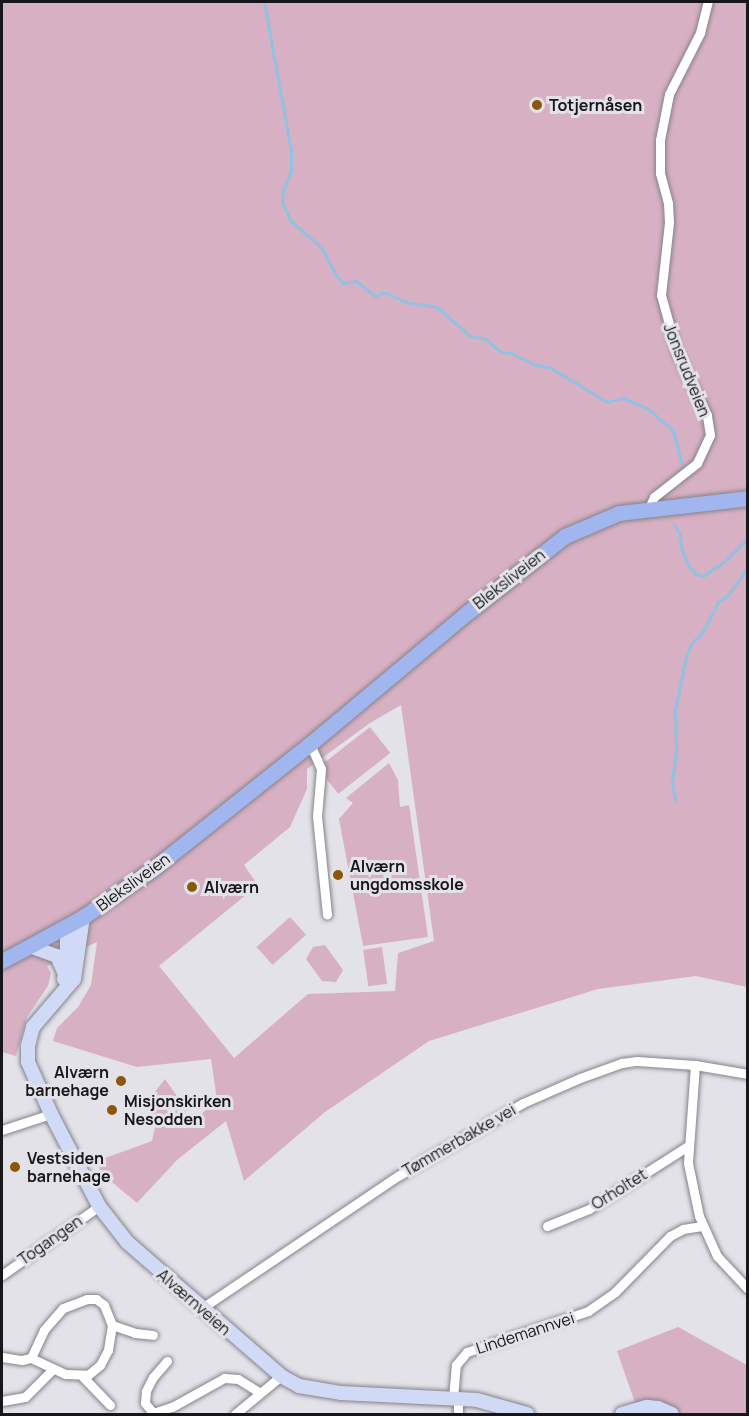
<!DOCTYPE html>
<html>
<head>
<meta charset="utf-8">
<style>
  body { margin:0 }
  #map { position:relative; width:749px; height:1416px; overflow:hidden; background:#e3e2e9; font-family:Manrope,sans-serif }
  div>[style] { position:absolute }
  .green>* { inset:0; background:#d8b0c3; transform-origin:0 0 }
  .stream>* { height:3px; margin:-1.5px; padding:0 1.5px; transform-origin:1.5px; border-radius:1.5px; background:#91c1e3 }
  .roads { filter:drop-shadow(0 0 2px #848389) drop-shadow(0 0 2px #848389) }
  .street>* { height:9px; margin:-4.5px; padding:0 4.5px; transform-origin:4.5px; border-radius:4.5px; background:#fff }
  .secondary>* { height:14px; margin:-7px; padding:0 7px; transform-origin:7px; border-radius:7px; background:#d0daf7 }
  .primary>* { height:15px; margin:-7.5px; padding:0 7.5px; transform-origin:7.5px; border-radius:7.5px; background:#a1b6ee }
  .dots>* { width:16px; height:16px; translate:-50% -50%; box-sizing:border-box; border:3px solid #e3e2e9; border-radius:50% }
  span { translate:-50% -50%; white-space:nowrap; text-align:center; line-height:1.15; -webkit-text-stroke:6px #e3e2e9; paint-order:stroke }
  .poi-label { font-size:16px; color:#171719; font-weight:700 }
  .left { translate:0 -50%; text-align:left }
  .right { translate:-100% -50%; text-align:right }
  .street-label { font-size:16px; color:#171719 }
  .frame { position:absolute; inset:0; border:3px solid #171719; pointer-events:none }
</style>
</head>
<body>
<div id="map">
  <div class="green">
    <div style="clip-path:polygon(evenodd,2px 2px,747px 2px,747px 987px,696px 976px,598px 989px,429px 1041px,325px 1112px,244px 1181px,226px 1121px,177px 1160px,137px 1203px,101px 1173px,97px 1161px,152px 1141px,156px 1123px,147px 1102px,165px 1079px,186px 1109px,185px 1129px,217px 1100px,211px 1059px,137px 1067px,53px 1041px,57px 1028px,78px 1007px,91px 985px,97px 942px,47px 966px,51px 973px,48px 986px,27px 1017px,16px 1056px,2px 1052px,2px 2px,401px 705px,434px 941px,398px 953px,395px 991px,308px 994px,234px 1058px,159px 966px,258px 885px,244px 865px,290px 827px,307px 789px,307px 769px,370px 723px,401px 705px)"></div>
    <div style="left:370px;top:727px;width:33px;height:66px;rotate:52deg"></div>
    <div style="clip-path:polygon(389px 763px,398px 780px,400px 807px,409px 805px,428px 937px,363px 946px,339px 819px,353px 803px,346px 798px)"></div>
    <div style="left:290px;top:917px;width:24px;height:45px;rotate:48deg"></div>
    <div style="clip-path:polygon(325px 945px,343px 970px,336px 982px,322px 981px,306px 959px,313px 947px)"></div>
    <div style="left:382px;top:947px;width:37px;height:19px;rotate:82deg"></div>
    <div style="clip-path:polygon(678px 1327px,747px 1365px,747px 1414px,639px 1414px,617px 1351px)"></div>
  </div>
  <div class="stream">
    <div style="left:264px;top:2px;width:150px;rotate:79.7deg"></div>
    <div style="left:291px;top:150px;width:21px;rotate:90deg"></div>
    <div style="left:291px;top:171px;width:22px;rotate:112deg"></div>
    <div style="left:283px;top:191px;width:11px;rotate:95deg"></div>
    <div style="left:282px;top:202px;width:21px;rotate:65deg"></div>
    <div style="left:291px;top:221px;width:41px;rotate:41.1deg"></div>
    <div style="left:322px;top:248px;width:29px;rotate:63deg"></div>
    <div style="left:335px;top:274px;width:12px;rotate:48deg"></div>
    <div style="left:343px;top:283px;width:13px;rotate:-9deg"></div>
    <div style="left:356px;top:281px;width:24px;rotate:38deg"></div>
    <div style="left:375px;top:296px;width:10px;rotate:-24deg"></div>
    <div style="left:384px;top:292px;width:23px;rotate:25deg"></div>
    <div style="left:405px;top:302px;width:32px;rotate:9deg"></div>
    <div style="left:437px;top:307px;width:44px;rotate:41.3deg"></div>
    <div style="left:470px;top:336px;width:16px;rotate:11deg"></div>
    <div style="left:486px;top:339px;width:20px;rotate:41deg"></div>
    <div style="left:501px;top:352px;width:10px;rotate:6deg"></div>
    <div style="left:511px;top:353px;width:28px;rotate:26deg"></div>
    <div style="left:536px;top:365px;width:15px;rotate:11deg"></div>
    <div style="left:551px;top:368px;width:66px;rotate:31.3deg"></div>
    <div style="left:607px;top:402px;width:16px;rotate:-14deg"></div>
    <div style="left:623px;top:398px;width:26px;rotate:23deg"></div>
    <div style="left:647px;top:408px;width:35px;rotate:41deg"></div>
    <div style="left:673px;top:431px;width:38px;rotate:75deg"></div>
    <div style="left:674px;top:524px;width:13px;rotate:61deg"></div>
    <div style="left:680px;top:535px;width:16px;rotate:83deg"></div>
    <div style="left:682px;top:551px;width:17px;rotate:65deg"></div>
    <div style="left:689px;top:566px;width:11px;rotate:49deg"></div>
    <div style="left:696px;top:574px;width:7px;rotate:16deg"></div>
    <div style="left:703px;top:576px;width:25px;rotate:-34deg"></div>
    <div style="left:724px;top:562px;width:34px;rotate:-45deg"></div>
    <div style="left:675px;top:800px;width:17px;rotate:-100deg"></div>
    <div style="left:672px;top:783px;width:33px;rotate:-83deg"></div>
    <div style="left:676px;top:750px;width:40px;rotate:-91.4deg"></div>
    <div style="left:675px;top:710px;width:54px;rotate:-78.3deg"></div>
    <div style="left:686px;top:657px;width:14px;rotate:-69deg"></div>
    <div style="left:691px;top:644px;width:19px;rotate:-47deg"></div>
    <div style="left:704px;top:630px;width:31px;rotate:-63deg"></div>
    <div style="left:718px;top:602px;width:14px;rotate:-36deg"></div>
    <div style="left:729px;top:594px;width:33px;rotate:-55deg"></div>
  </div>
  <div class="roads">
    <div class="street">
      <div style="left:649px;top:508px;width:12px;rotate:-66deg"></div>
      <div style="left:654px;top:497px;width:55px;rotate:-38.3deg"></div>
      <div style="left:697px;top:463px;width:31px;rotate:-65deg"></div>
      <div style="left:710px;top:435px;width:20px;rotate:-99deg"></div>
      <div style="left:707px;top:415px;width:69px;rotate:-115.8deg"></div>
      <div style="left:677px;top:353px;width:60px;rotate:-105.4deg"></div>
      <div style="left:661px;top:295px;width:73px;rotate:-83.7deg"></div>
      <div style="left:669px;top:222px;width:19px;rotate:-93deg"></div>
      <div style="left:668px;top:203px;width:31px;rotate:-105deg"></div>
      <div style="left:660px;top:173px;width:33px;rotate:-90deg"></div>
      <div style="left:660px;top:140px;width:47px;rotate:-78.9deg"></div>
      <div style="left:669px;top:94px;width:68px;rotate:-63.1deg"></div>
      <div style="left:700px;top:33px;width:32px;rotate:-76deg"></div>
      <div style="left:310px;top:744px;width:27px;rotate:66deg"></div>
      <div style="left:321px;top:769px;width:47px;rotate:94.9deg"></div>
      <div style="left:317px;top:816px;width:99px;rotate:84.2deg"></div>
      <div style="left:695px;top:1065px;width:98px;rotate:94.1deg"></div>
      <div style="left:688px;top:1163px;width:54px;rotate:78.3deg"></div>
      <div style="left:699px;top:1216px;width:44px;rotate:65.8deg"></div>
      <div style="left:717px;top:1256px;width:45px;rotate:46.8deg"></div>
      <div style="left:2px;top:1130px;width:52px;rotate:-18.1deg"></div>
      <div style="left:547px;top:1226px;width:45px;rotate:-22deg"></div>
      <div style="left:589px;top:1209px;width:117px;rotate:-32.5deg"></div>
      <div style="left:2px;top:1275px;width:119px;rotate:-35.4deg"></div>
      <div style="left:202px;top:1308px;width:236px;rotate:-34deg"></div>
      <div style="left:398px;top:1176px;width:145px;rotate:-30.3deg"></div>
      <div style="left:523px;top:1103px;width:62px;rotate:-23.7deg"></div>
      <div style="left:580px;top:1078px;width:45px;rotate:-19.7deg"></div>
      <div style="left:622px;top:1063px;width:15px;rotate:-8deg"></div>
      <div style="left:637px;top:1061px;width:58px;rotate:3.9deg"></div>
      <div style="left:695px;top:1065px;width:54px;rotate:9.6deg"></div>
      <div style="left:112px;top:1325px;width:24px;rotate:19deg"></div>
      <div style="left:135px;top:1333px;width:18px;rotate:6deg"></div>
      <div style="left:2px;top:1357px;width:20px;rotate:9deg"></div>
      <div style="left:22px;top:1360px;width:9px;rotate:-13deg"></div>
      <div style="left:31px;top:1358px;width:38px;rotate:25deg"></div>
      <div style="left:65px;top:1374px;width:23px;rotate:2deg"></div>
      <div style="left:88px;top:1375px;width:16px;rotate:-40deg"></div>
      <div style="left:100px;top:1365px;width:17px;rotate:-62deg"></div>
      <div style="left:108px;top:1350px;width:25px;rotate:-81deg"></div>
      <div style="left:112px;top:1325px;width:22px;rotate:-112deg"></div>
      <div style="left:104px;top:1305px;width:10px;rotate:-143deg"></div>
      <div style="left:96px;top:1299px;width:9px;rotate:180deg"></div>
      <div style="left:87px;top:1299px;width:26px;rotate:159deg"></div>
      <div style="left:63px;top:1308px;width:29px;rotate:131deg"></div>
      <div style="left:44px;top:1330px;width:31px;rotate:115deg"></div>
      <div style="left:167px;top:1361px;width:21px;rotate:131deg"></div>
      <div style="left:153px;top:1377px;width:16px;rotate:117deg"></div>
      <div style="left:146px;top:1391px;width:12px;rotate:95deg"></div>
      <div style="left:145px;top:1403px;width:13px;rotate:51deg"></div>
      <div style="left:153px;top:1413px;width:20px;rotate:-18deg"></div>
      <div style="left:172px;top:1407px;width:60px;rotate:-29.1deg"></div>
      <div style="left:224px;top:1378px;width:14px;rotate:4deg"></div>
      <div style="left:238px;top:1379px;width:25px;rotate:32deg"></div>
      <div style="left:83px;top:1377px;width:39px;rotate:46deg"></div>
      <div style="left:453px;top:1398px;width:33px;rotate:-85deg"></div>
      <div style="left:456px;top:1365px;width:17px;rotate:-50deg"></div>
      <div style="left:467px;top:1352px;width:128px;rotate:-18.7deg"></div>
      <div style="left:588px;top:1311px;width:33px;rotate:-35deg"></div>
      <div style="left:615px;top:1292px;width:78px;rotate:-45.5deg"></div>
      <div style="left:670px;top:1236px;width:15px;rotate:-28deg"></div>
      <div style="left:683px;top:1229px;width:19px;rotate:-9deg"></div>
      <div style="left:458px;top:1398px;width:16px;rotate:90deg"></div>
      <div style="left:2px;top:1401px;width:23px;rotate:-10deg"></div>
      <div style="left:25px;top:1397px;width:38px;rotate:-45deg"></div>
      <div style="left:235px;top:1414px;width:60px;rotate:-39.6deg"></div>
    </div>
    <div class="secondary">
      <div style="left:83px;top:917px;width:63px;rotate:98.3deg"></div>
      <div style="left:74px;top:979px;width:63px;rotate:130.5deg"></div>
      <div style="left:33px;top:1027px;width:20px;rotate:105deg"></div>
      <div style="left:28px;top:1046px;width:16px;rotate:90deg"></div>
      <div style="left:28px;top:1062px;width:57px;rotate:66.1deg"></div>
      <div style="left:51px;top:1114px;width:104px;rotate:62.4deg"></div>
      <div style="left:99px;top:1206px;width:46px;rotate:52.1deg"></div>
      <div style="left:127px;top:1242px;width:204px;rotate:41deg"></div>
      <div style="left:281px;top:1376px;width:21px;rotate:29deg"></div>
      <div style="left:299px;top:1386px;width:43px;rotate:9.5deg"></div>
      <div style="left:341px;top:1393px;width:136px;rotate:2.9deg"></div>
      <div style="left:477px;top:1400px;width:52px;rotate:15.6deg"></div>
      <div style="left:32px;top:947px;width:27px;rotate:20deg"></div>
      <div style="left:57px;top:956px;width:17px;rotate:66deg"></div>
      <div style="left:64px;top:979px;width:12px;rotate:-76deg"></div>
      <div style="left:67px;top:967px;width:40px;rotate:-90deg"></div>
      <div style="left:622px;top:1414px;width:26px;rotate:-16deg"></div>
      <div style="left:647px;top:1407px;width:11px;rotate:5deg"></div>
      <div style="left:658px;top:1408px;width:15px;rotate:23deg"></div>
    </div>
    <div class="primary">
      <div style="left:2px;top:961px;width:92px;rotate:-28.5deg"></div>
      <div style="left:83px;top:917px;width:86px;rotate:-34.6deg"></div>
      <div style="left:154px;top:868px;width:199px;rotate:-38.5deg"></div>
      <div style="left:310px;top:744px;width:206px;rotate:-39.9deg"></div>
      <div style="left:468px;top:612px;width:123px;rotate:-38.1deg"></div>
      <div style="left:565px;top:536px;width:59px;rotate:-23.1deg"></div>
      <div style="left:619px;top:513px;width:130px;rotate:-6.6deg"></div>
    </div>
  </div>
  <div class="dots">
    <div style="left:537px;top:105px;background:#8c5706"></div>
    <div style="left:338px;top:875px;background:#8c5706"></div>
    <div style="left:192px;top:887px;background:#8c5706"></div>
    <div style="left:121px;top:1081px;background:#8c5706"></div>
    <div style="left:112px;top:1110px;background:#8c5706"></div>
    <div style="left:15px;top:1167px;background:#8c5706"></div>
  </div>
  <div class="poi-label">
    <span class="left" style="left:549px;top:105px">Totjernåsen</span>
    <span class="left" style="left:350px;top:875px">Alværn<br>ungdomsskole</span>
    <span class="left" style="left:204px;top:887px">Alværn</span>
    <span class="right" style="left:109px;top:1081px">Alværn<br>barnehage</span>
    <span class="left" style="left:124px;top:1110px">Misjonskirken<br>Nesodden</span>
    <span class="left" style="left:27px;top:1167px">Vestsiden<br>barnehage</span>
  </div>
  <div class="street-label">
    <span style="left:687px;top:370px;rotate:68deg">Jonsrudveien</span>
    <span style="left:509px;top:579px;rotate:-38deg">Bleksliveien</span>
    <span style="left:133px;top:882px;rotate:-36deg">Bleksliveien</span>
    <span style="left:459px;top:1140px;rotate:-30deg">Tømmerbakke vei</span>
    <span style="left:619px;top:1189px;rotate:-32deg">Orholtet</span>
    <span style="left:50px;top:1240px;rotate:-35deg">Togangen</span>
    <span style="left:194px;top:1302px;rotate:41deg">Alværnveien</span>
    <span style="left:525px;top:1333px;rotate:-18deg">Lindemannvei</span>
  </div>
  <div class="frame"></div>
</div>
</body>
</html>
